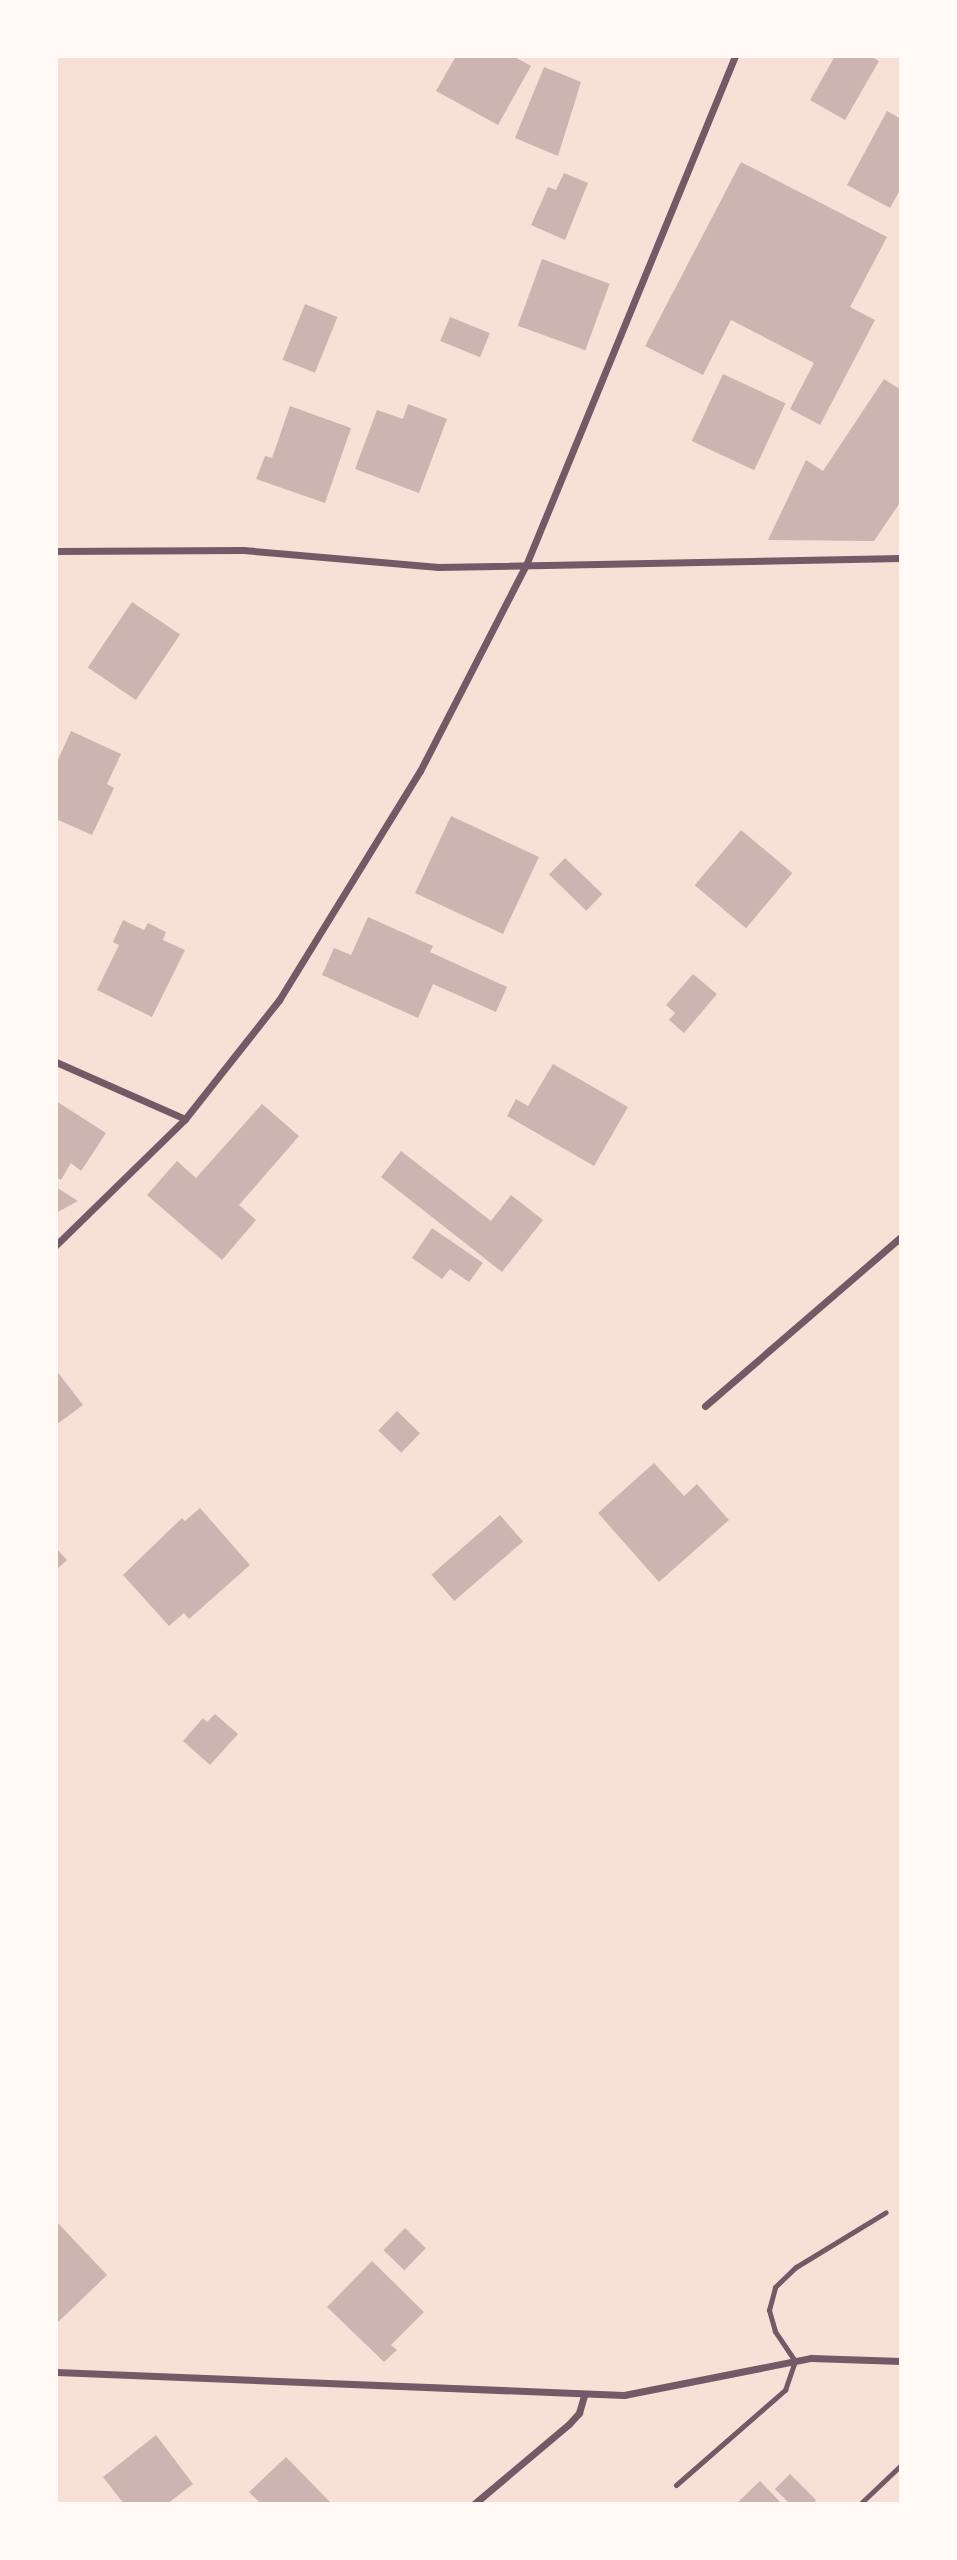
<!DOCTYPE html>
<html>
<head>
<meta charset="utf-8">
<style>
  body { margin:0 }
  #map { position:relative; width:957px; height:2560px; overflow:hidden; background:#f7e1d7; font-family:Karla,sans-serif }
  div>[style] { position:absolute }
  .building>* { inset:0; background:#ccb4b1; transform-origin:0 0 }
  .service>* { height:5px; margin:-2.5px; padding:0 2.5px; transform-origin:2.5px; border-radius:2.5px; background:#755966 }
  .minor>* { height:7px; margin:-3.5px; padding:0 3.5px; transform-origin:3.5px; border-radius:3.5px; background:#755966 }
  span { translate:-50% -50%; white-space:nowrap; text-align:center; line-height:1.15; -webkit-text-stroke:6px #fffaf5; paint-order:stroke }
  .frame { position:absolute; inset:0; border:58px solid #fffaf5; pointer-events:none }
</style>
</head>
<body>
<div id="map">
  <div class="building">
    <div style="clip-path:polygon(456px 56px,513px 56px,531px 66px,498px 125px,436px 91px)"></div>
    <div style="clip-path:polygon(835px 56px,870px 56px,879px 61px,845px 120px,810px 100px)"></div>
    <div style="clip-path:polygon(544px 67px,581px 82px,558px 156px,515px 138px)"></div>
    <div style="clip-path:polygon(887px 111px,901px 119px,901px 188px,890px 208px,847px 185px)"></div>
    <div style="clip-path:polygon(741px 162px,887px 237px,850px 307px,875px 320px,820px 425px,790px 409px,814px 363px,731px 320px,703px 375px,645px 346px)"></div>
    <div style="clip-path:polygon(564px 173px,588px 183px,565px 240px,531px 225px,548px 187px,556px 190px)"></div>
    <div style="left:542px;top:259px;width:72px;height:71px;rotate:20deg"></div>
    <div style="left:305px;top:304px;width:35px;height:60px;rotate:22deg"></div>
    <div style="left:450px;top:317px;width:43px;height:26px;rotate:22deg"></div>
    <div style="left:723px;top:374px;width:69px;height:74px;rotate:25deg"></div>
    <div style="clip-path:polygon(884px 379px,901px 390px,901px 501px,874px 541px,768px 540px,806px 460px,823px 471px)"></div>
    <div style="clip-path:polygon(408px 404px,447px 419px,419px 493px,355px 469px,377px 410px,403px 419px)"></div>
    <div style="clip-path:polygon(290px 406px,351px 428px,325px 503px,256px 479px,265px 456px,272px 458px)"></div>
    <div style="left:132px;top:602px;width:58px;height:79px;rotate:34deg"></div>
    <div style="clip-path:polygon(71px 731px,121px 754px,107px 784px,114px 788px,92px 835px,56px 819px,56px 764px)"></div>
    <div style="left:451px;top:816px;width:97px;height:85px;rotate:25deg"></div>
    <div style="left:741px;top:830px;width:67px;height:72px;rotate:40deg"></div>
    <div style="left:565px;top:858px;width:52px;height:23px;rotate:44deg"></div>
    <div style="clip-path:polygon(368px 917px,433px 946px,430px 952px,507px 987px,496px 1012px,433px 984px,418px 1018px,322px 975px,334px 948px,351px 955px)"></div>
    <div style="clip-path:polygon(123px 920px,144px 930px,148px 923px,166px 932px,163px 940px,185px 950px,152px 1017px,97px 990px,119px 945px,113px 942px)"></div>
    <div style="clip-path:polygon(693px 974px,717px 994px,684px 1033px,669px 1020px,675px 1013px,666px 1005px)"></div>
    <div style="clip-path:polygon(553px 1064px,628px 1107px,594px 1166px,507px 1116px,516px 1099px,528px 1106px)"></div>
    <div style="clip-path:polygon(56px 1101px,106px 1133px,81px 1171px,71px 1163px,61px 1180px,56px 1177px)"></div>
    <div style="clip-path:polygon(262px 1104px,299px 1136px,239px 1205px,256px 1220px,222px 1260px,147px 1195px,177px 1161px,196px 1178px)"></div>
    <div style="clip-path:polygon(401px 1151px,491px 1221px,511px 1195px,543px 1220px,502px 1272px,381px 1177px)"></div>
    <div style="clip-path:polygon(56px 1187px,78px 1201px,56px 1213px)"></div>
    <div style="clip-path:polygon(432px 1228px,483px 1263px,469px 1282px,450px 1269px,442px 1279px,412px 1258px)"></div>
    <div style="clip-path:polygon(56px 1370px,83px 1405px,56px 1425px)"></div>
    <div style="left:397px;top:1411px;width:32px;height:27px;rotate:44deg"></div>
    <div style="clip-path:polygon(654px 1463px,684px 1496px,697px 1484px,729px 1520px,659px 1582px,598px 1513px)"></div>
    <div style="clip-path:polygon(200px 1508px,250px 1565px,189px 1619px,184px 1613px,169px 1626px,123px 1575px,182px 1518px,185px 1521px)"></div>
    <div style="left:500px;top:1515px;width:35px;height:91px;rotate:49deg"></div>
    <div style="clip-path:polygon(56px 1548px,67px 1560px,56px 1570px)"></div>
    <div style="clip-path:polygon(215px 1714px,238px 1734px,210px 1765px,183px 1741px,203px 1718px,207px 1722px)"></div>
    <div style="clip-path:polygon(56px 2221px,107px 2275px,56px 2324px)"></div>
    <div style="left:405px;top:2228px;width:29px;height:31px;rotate:44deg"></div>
    <div style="clip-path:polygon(372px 2261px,424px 2312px,391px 2345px,397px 2350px,384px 2362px,327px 2307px)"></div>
    <div style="clip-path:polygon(156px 2435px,193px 2484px,167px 2504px,124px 2504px,103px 2477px)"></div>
    <div style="clip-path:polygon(286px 2457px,332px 2504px,261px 2504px,249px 2492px)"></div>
    <div style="clip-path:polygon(790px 2474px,816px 2500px,812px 2504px,790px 2504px,775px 2489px)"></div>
    <div style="clip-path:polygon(760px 2481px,782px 2504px,736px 2504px)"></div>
  </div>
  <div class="service">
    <div style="left:676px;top:2485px;width:145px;rotate:-41.1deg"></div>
    <div style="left:785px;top:2390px;width:31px;rotate:-71deg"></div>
    <div style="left:795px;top:2361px;width:36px;rotate:-124deg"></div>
    <div style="left:775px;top:2331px;width:22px;rotate:-106deg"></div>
    <div style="left:769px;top:2310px;width:24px;rotate:-75deg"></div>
    <div style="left:775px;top:2287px;width:29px;rotate:-44deg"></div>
    <div style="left:796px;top:2267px;width:105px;rotate:-31.4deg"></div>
    <div style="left:860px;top:2504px;width:57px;rotate:-43.6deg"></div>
  </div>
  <div class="minor">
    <div style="left:56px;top:551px;width:187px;rotate:-0.3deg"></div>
    <div style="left:243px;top:550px;width:196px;rotate:5deg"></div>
    <div style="left:438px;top:567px;width:463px;rotate:-1.1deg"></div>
    <div style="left:56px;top:1062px;width:141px;rotate:23.8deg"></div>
    <div style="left:56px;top:1245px;width:180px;rotate:-44.3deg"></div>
    <div style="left:185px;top:1119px;width:152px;rotate:-51.7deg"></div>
    <div style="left:279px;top:1000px;width:269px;rotate:-58.4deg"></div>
    <div style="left:420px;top:771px;width:232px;rotate:-62.8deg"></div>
    <div style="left:526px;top:565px;width:550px;rotate:-67.68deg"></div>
    <div style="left:705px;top:1406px;width:259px;rotate:-40.8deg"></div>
    <div style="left:56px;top:2372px;width:568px;rotate:2.32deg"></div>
    <div style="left:624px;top:2395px;width:191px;rotate:-11.2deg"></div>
    <div style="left:811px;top:2358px;width:90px;rotate:1.9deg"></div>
    <div style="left:474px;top:2504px;width:124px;rotate:-40.1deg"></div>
    <div style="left:569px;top:2424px;width:15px;rotate:-48deg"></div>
    <div style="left:579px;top:2413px;width:19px;rotate:-74deg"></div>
  </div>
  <div class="frame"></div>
</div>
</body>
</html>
